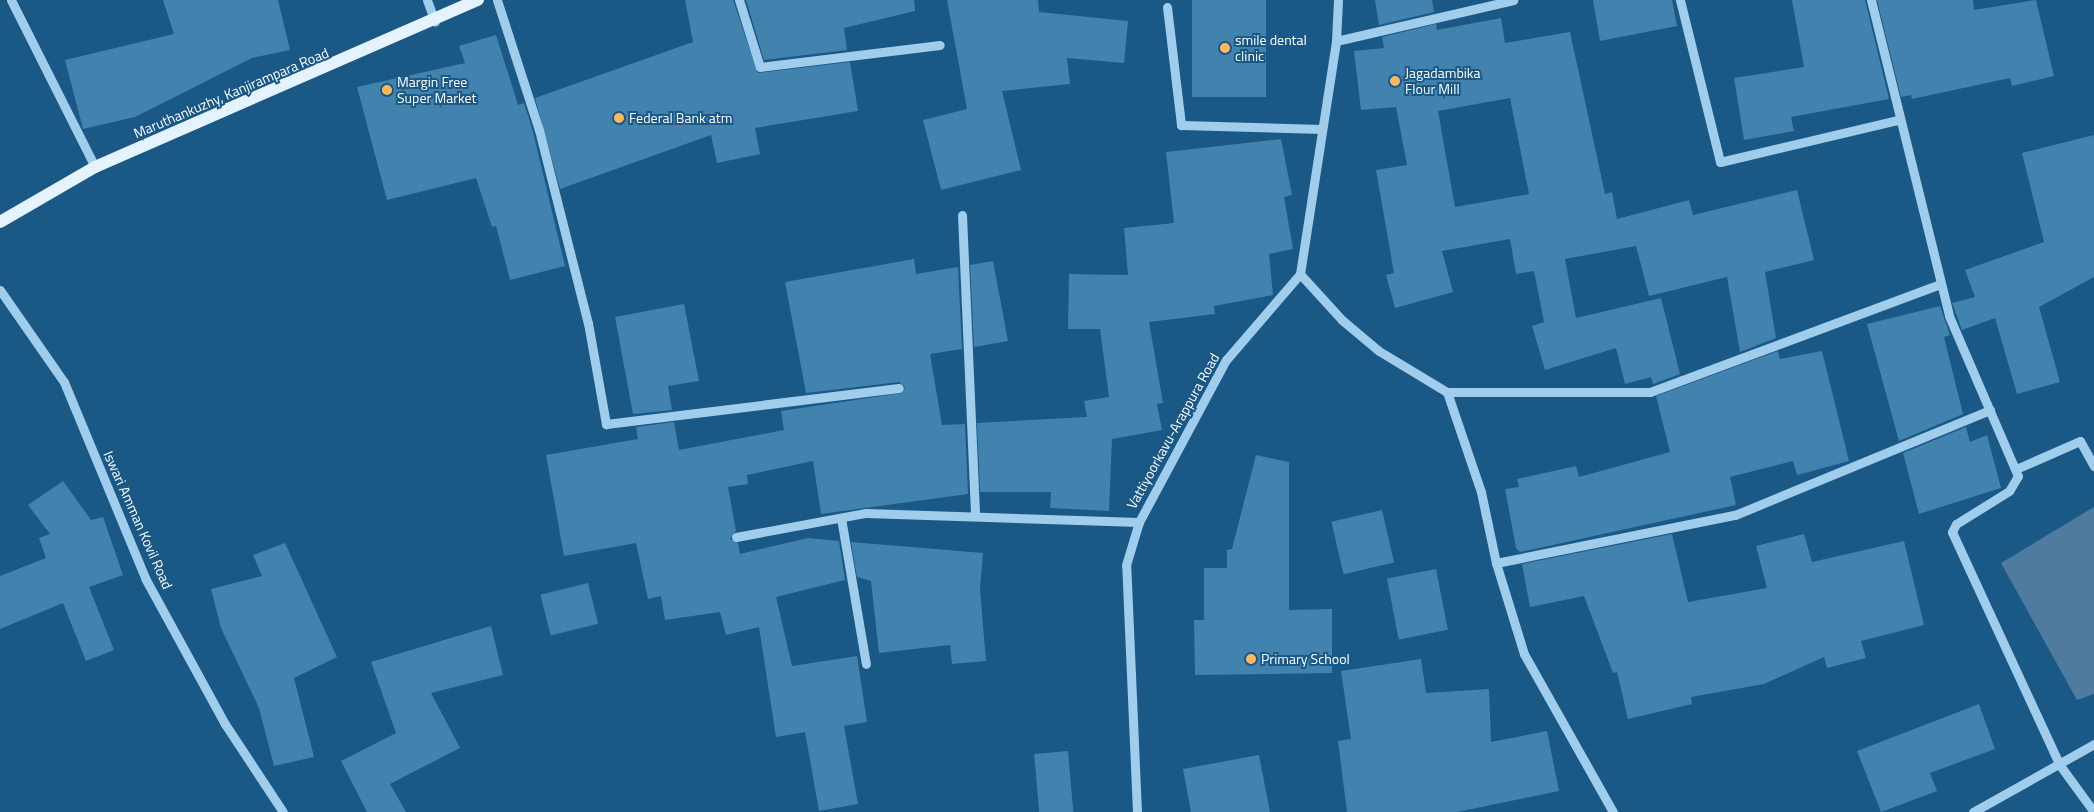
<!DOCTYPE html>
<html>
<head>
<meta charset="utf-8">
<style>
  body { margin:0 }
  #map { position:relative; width:2094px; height:812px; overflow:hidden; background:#1a5886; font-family:"Titillium Web",sans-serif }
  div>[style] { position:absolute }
  .water>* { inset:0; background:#4f7c9e }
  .building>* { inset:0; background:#4282af; transform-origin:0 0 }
  .minor>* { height:9px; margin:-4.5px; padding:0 4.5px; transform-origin:4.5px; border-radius:4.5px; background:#a0cdec }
  .major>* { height:12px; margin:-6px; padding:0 6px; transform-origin:6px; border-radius:6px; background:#e5f3ff }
  .dots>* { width:14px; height:14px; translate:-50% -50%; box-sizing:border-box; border:2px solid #1a5886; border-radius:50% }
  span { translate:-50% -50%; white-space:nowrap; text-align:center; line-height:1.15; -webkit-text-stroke:4px #1a5886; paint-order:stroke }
  .poi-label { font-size:14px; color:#fff }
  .left { translate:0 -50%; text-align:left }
  .street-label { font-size:14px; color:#fff }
</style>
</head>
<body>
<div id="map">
  <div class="water">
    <div style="clip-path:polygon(2094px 507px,2094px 694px,2077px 700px,2001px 563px)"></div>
  </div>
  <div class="building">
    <div style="clip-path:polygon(163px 0,278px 0,290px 50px,252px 58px,135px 117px,83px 129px,65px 60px,174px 34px)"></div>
    <div style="clip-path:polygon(685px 0,733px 0,758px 73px,850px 62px,858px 111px,755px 128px,760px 154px,717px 163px,711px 135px,560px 189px,535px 98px,693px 42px)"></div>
    <div style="clip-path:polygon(746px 0,914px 0,915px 11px,844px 28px,847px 50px,764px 60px)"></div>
    <div style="clip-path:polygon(947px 0,1038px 0,1039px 12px,1128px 21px,1124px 63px,1067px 58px,1070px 84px,1002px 91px,1021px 170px,941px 190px,923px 120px,967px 109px)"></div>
    <div style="left:1192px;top:0;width:74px;height:97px"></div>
    <div style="clip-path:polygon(1375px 0,1432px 0,1434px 12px,1379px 25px)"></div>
    <div style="clip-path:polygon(1593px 0,1672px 0,1677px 26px,1600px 41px)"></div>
    <div style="clip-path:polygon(1792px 0,1865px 0,1889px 99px,1791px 117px,1794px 131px,1744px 140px,1734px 78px,1804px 67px)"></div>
    <div style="clip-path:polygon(1877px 0,1973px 0,1974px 10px,2036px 0,2054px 76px,2012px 86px,2010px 78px,1912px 99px,1911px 95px,1901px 97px)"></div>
    <div style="clip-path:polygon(evenodd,1501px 18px,1505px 43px,1570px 32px,1605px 194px,1612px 192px,1617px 219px,1689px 200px,1693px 215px,1797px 190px,1814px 260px,1765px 272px,1776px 338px,1740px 352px,1727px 277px,1649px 296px,1636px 246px,1565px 259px,1576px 318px,1661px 298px,1680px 374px,1653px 384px,1651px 377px,1625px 384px,1616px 348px,1545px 370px,1532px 326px,1544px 322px,1534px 271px,1516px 274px,1510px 239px,1442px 251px,1453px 292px,1395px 308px,1386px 275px,1394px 273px,1376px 170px,1407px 165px,1396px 107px,1361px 110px,1354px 51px,1384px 48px,1382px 37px,1436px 24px,1437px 30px,1501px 18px,1510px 98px,1529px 194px,1455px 207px,1438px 111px,1510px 98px)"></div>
    <div style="clip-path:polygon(496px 35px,518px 105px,524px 103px,533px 132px,565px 266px,510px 280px,496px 226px,492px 227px,476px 178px,387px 200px,357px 87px,465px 63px,459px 46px)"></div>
    <div style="clip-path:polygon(2094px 135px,2094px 277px,2039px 307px,2060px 382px,2017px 394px,1995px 318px,1962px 330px,1952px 303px,1975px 297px,1965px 270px,2044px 242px,2022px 153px)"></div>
    <div style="clip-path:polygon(1281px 139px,1292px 195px,1284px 197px,1293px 249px,1269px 254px,1273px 295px,1214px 306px,1215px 314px,1149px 322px,1163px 403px,1157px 404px,1162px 430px,1112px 439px,1109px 511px,1050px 508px,1051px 492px,980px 492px,977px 423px,1087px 417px,1084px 401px,1109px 397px,1100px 329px,1068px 329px,1069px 274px,1128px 275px,1124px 228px,1174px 223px,1166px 152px)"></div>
    <div style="clip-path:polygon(914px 259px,916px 274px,958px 267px,962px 349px,930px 354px,942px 425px,965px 424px,968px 494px,821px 514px,813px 461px,747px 475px,748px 484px,728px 487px,736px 531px,730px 539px,738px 543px,740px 554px,808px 538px,839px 541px,845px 580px,776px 597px,792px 666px,857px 656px,867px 722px,844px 726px,858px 804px,819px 811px,805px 732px,776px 737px,759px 627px,726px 635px,720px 612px,665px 620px,661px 596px,648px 599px,636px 543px,564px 556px,546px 455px,638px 439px,636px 427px,674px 422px,679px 450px,784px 430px,781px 411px,902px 393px,905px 387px,899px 382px,806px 393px,785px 282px)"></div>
    <div style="clip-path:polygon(993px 261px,1008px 341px,974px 347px,970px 265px)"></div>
    <div style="clip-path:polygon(684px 304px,699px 381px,668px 386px,672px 410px,633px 414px,615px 317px)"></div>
    <div style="clip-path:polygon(1940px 306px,1950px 335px,1944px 337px,1963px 414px,1899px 441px,1867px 324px)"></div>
    <div style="clip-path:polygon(1778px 351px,1780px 359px,1822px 351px,1849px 461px,1797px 475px,1793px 461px,1730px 477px,1736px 505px,1520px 552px,1516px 548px,1505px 489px,1519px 487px,1517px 479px,1576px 466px,1579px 477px,1670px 452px,1656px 396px)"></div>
    <div style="clip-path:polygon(1966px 427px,1970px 442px,1987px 435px,2001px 488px,1919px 514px,1903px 453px)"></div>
    <div style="clip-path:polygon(1256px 455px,1289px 462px,1289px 610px,1332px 609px,1332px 673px,1195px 675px,1194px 620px,1204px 620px,1204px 568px,1227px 568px,1227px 550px,1232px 549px)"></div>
    <div style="clip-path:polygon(63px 481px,91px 520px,103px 517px,123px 575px,89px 587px,114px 650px,86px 661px,63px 603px,0 629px,0 576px,46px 558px,39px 538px,50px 534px,28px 505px)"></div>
    <div style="left:1382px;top:510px;width:54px;height:52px;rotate:77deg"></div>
    <div style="clip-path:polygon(1672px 534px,1688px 602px,1767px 588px,1756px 546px,1804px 534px,1812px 562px,1904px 541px,1924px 625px,1861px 641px,1866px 658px,1827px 668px,1824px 657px,1764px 684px,1691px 697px,1692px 704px,1628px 719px,1617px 672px,1613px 673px,1584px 596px,1530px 607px,1522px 564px)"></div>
    <div style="clip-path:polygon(851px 542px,983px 553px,980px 589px,986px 661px,952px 664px,950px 645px,879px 653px,871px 581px,857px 577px)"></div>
    <div style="clip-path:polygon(285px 543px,337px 657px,294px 678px,314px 757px,274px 766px,259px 708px,221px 628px,211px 589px,262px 576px,253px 555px)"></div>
    <div style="left:1436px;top:569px;width:62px;height:50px;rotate:79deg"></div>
    <div style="left:588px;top:583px;width:42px;height:49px;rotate:76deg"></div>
    <div style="clip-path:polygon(491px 626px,503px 675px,431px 693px,460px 748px,390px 784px,406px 812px,367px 812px,341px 761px,396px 733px,371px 662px)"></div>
    <div style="clip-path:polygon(1421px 659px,1426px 693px,1489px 689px,1491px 742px,1547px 731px,1559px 791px,1457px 812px,1347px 812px,1338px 741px,1351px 739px,1341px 671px)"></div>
    <div style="clip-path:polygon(1979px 704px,1995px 749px,1930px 773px,1937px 791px,1881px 812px,1857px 751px)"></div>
    <div style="left:1068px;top:751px;width:61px;height:34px;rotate:85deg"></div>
    <div style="clip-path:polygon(1259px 755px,1270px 812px,1191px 812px,1183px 769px)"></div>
  </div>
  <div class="minor">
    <div style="left:11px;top:0;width:187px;rotate:63.3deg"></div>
    <div style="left:427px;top:0;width:23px;rotate:70deg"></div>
    <div style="left:497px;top:0;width:137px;rotate:72.1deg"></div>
    <div style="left:539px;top:130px;width:199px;rotate:75.8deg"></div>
    <div style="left:588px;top:323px;width:103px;rotate:79.9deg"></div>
    <div style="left:606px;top:424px;width:295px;rotate:-7deg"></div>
    <div style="left:739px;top:0;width:70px;rotate:72.6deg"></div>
    <div style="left:760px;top:67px;width:181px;rotate:-7deg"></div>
    <div style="left:1680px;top:0;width:167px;rotate:76.1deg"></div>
    <div style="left:1720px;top:162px;width:182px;rotate:-13.3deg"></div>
    <div style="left:1871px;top:0;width:325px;rotate:76.1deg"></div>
    <div style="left:1949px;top:316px;width:174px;rotate:66.7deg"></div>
    <div style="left:2018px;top:476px;width:17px;rotate:121deg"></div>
    <div style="left:2009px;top:491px;width:62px;rotate:148.1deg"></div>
    <div style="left:1956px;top:524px;width:9px;rotate:117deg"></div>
    <div style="left:1952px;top:532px;width:255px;rotate:65.2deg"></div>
    <div style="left:2059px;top:764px;width:59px;rotate:53.9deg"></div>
    <div style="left:1167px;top:7px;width:119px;rotate:83.2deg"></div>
    <div style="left:1181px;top:125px;width:141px;rotate:1.6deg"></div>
    <div style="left:1336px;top:41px;width:182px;rotate:-13deg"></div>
    <div style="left:962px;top:215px;width:301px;rotate:87.5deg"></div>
    <div style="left:1300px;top:274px;width:62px;rotate:47.6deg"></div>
    <div style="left:1342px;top:320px;width:48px;rotate:40deg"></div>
    <div style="left:1379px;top:351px;width:79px;rotate:31.1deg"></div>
    <div style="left:1447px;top:392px;width:203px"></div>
    <div style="left:1650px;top:392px;width:309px;rotate:-20.4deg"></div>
    <div style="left:0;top:290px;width:112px;rotate:55.2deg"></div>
    <div style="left:64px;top:382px;width:212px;rotate:67.5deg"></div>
    <div style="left:145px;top:578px;width:166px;rotate:61.3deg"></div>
    <div style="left:225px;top:724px;width:105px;rotate:56.6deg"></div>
    <div style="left:1447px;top:392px;width:106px;rotate:71.2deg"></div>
    <div style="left:1481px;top:492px;width:73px;rotate:78.1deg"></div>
    <div style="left:1496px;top:563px;width:95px;rotate:72.9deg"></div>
    <div style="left:1524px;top:654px;width:181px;rotate:60.6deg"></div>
    <div style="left:2016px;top:469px;width:70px;rotate:-23.6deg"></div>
    <div style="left:2080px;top:441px;width:29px;rotate:61deg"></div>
    <div style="left:841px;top:518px;width:148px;rotate:80.3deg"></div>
    <div style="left:736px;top:537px;width:132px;rotate:-10.5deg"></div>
    <div style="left:866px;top:513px;width:273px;rotate:1.9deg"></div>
    <div style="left:1496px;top:563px;width:244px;rotate:-11.4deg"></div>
    <div style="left:1735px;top:515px;width:276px;rotate:-22.4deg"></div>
    <div style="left:1137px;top:812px;width:247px;rotate:-92.5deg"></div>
    <div style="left:1126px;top:565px;width:45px;rotate:-73.2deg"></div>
    <div style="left:1139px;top:522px;width:184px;rotate:-61.8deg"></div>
    <div style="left:1226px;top:360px;width:113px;rotate:-49.3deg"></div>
    <div style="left:1300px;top:274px;width:236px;rotate:-81.2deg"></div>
    <div style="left:1336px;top:41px;width:41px;rotate:-87.2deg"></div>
    <div style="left:1973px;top:812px;width:139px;rotate:-29.3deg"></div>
  </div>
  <div class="major">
    <div style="left:0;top:222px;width:110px;rotate:-30.1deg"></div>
    <div style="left:95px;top:167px;width:418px;rotate:-23.6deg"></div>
  </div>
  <div class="dots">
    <div style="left:1225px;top:48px;background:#ffb85c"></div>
    <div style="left:1395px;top:81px;background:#ffb85c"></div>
    <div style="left:387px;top:90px;background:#ffb85c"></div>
    <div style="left:619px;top:118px;background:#ffb85c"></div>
    <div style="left:1251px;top:659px;background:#ffb85c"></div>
  </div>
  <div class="poi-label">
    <span class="left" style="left:1235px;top:48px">smile dental<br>clinic</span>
    <span class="left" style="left:1405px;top:81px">Jagadambika<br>Flour Mill</span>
    <span class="left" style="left:397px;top:90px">Margin Free<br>Super Market</span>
    <span class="left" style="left:629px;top:118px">Federal Bank atm</span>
    <span class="left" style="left:1261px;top:659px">Primary School</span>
  </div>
  <div class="street-label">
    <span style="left:231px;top:93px;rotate:-23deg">Maruthankuzhy, Kanjirampara Road</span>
    <span style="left:1173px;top:431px;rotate:-61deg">Vattiyoorkavu-Arappura Road</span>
    <span style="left:138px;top:520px;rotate:66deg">Iswari Amman Kovil Road</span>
  </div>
</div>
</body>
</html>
